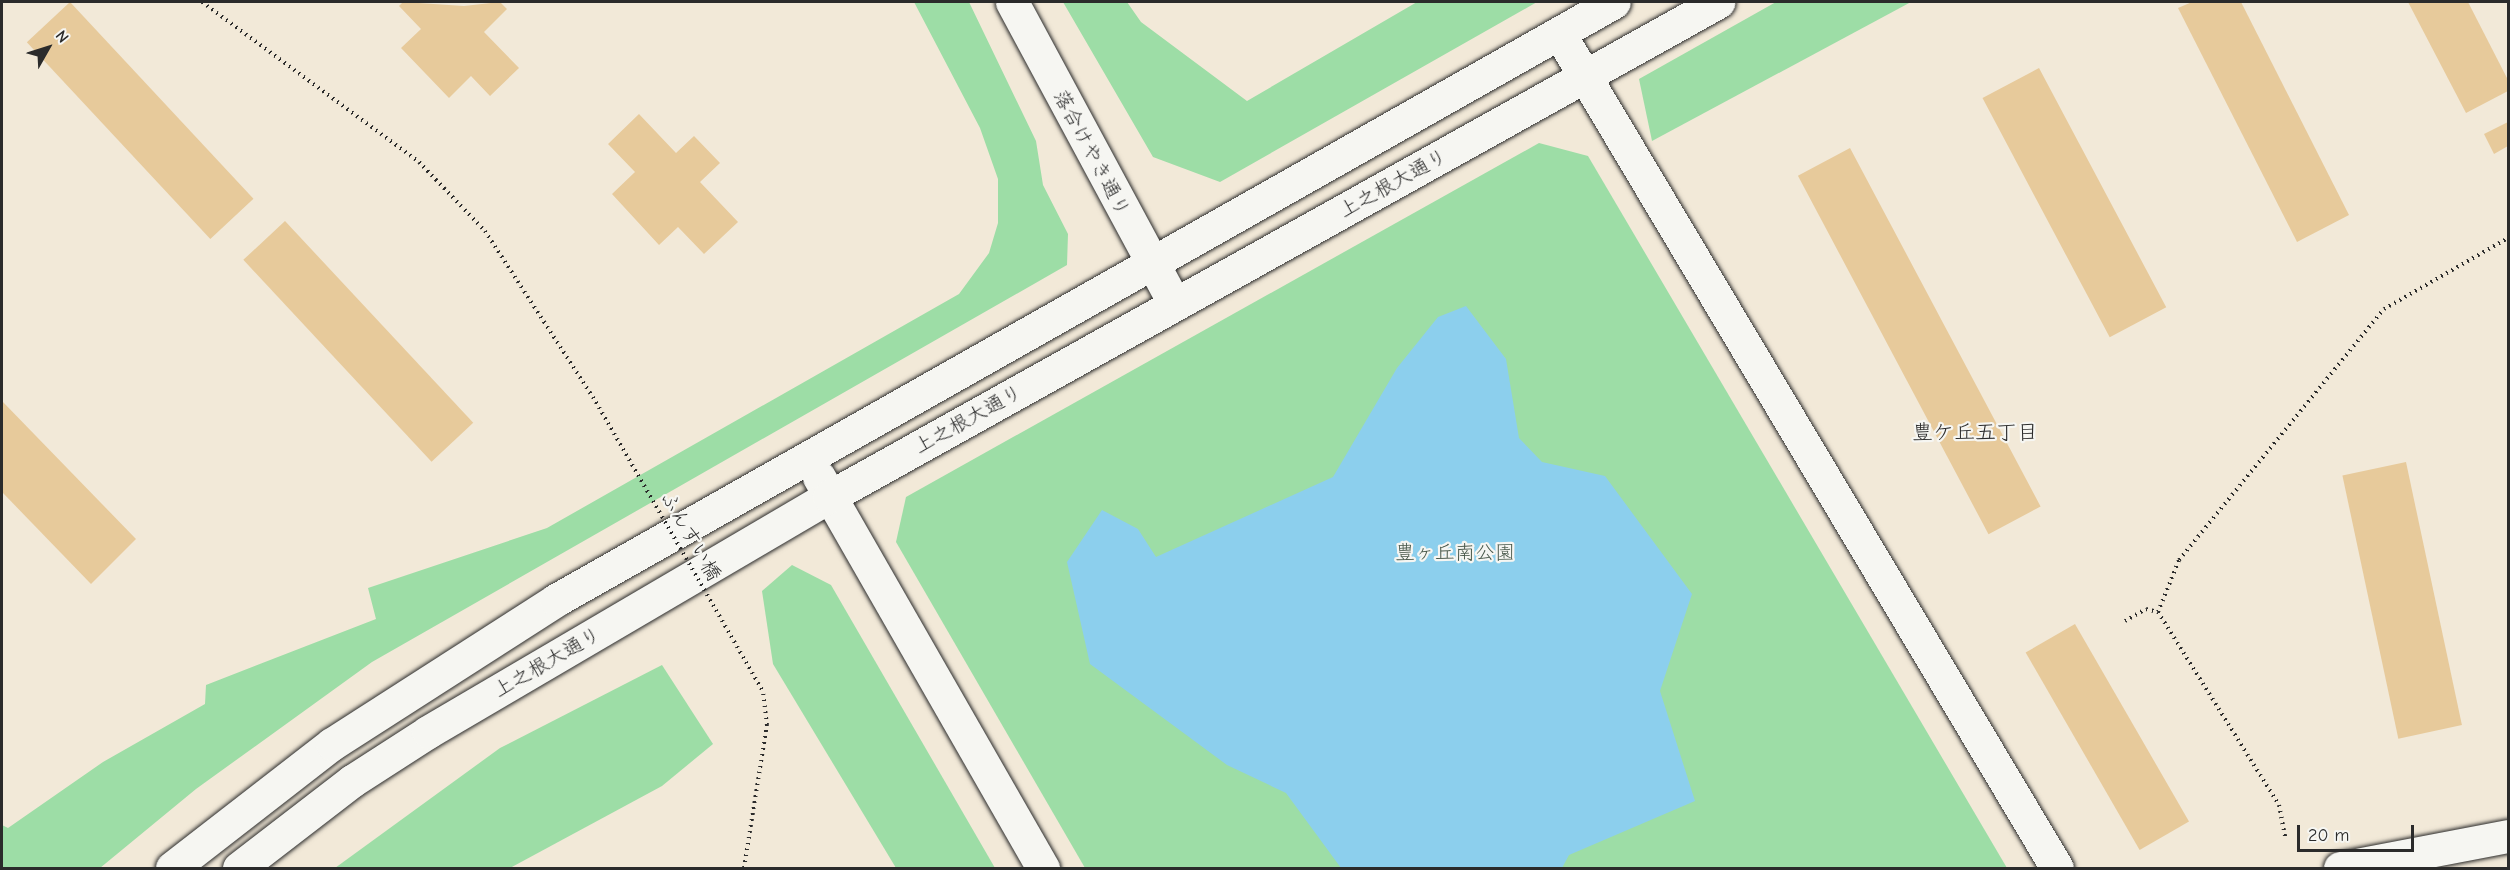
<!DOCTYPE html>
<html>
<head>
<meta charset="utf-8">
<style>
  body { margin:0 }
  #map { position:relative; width:2510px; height:870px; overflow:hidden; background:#f2e9d8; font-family:"Comic Neue","Klee One",sans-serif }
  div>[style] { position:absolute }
  .green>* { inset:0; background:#9ddda6 }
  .water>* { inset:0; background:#8ccfed }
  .building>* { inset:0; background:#e7ca9b; transform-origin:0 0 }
  .path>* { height:4px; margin-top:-2px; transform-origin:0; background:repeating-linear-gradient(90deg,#2b2b2b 0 1.5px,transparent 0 6px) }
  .roads { filter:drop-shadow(0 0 2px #2b2b2b) drop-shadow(0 0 2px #2b2b2b) }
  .minor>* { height:33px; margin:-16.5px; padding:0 16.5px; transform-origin:16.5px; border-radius:16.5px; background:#f6f6f2 }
  .path-bridge>* { height:4px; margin-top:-2px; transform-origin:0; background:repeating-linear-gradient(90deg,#2b2b2b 0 1.5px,transparent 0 6px) }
  span { translate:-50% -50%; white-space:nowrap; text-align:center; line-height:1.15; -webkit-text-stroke:4.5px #f6f6f2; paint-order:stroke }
  .street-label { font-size:20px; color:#2b2b2b }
  .park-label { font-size:20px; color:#48584a }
  .neighbourhood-label { font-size:21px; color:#2b2b2b }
  .frame { position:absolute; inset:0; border:3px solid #2b2b2b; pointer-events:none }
  .north { position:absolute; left:18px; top:18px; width:60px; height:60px; -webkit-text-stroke:4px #f6f6f2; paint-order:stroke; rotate:51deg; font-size:16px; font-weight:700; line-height:24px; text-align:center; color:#2b2b2b }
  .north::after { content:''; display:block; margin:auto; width:21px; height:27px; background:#2b2b2b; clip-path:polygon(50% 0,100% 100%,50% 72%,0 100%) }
  .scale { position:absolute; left:2297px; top:825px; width:117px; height:27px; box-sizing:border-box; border:3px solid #2b2b2b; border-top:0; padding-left:8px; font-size:18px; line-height:21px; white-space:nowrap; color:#2b2b2b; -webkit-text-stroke:4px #f6f6f2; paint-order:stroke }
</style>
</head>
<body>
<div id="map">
  <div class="green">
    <div style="clip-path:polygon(914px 2px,969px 2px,1036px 141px,1043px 185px,1068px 234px,1067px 265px,372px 662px,196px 789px,100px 868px,2px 868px,2px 825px,8px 828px,103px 762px,205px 704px,206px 685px,376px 619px,368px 588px,547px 528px,959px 294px,989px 253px,998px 223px,998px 179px,980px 128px)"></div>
    <div style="clip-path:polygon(1063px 2px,1127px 2px,1141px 22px,1247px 101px,1417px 2px,1537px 2px,1220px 182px,1153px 157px)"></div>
    <div style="clip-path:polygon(1776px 2px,1911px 2px,1652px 141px,1639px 79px)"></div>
    <div style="clip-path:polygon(1539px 143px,1588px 156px,2007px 868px,1085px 868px,896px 542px,906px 497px)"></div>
    <div style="clip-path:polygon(792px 565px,831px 585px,995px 868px,896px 868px,773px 664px,762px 591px)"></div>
    <div style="clip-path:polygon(662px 665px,713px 744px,662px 786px,510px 868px,335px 868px,500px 748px)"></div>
  </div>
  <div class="water">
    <div style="clip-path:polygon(1466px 306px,1506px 359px,1519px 438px,1542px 462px,1605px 476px,1692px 594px,1660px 691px,1695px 801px,1569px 855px,1562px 868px,1341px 868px,1286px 793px,1227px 765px,1090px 664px,1067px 562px,1102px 510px,1138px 529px,1156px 557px,1333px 477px,1397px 368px,1438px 317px)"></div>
  </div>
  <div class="building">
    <div style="left:70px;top:2px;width:269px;height:59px;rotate:47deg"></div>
    <div style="clip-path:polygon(403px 2px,464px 6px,500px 2px,507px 9px,484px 32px,519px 68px,490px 96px,471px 76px,449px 98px,401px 48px,421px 29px,399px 6px)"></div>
    <div style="clip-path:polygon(2192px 2px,2241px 2px,2349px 215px,2297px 242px,2178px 8px)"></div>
    <div style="clip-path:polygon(2408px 2px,2468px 2px,2508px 80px,2508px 91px,2466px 113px)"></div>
    <div style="left:2039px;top:68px;width:271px;height:64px;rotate:62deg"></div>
    <div style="clip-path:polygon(639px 114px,676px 153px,694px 136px,720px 163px,700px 182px,738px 222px,704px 254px,678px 227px,659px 245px,612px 194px,635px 172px,608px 144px)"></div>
    <div style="clip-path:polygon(2508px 122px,2508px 146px,2494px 154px,2484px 134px)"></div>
    <div style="left:1850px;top:148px;width:406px;height:59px;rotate:62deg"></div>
    <div style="left:285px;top:221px;width:276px;height:57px;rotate:47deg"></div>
    <div style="clip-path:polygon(2px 401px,136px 539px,91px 584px,2px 492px)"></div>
    <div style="left:2406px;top:462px;width:269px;height:65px;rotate:78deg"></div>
    <div style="left:2075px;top:624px;width:228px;height:57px;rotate:60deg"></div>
  </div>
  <div class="path">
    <div style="left:202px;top:2px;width:270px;rotate:36.4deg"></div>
    <div style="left:419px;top:162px;width:95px;rotate:46.3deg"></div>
    <div style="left:485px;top:231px;width:198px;rotate:57deg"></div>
    <div style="left:2158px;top:612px;width:56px;rotate:-68deg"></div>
    <div style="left:2179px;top:560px;width:324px;rotate:-50.8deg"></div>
    <div style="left:2384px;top:309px;width:143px;rotate:-29.8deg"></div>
    <div style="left:2125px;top:621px;width:24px;rotate:-30deg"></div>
    <div style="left:2146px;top:609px;width:12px;rotate:14deg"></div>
    <div style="left:2158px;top:612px;width:228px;rotate:57.9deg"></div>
    <div style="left:2279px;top:805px;width:32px;rotate:79deg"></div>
    <div style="left:744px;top:868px;width:145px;rotate:-80.9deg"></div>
    <div style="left:767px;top:725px;width:34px;rotate:-97deg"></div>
  </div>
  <div class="roads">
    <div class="minor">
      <div style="left:1012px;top:2px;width:342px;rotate:61.7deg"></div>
      <div style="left:1559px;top:33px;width:972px;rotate:59.19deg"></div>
      <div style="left:819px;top:477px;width:451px;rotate:60.2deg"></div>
      <div style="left:172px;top:868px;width:202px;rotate:-37.8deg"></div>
      <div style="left:332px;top:744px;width:266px;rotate:-32.7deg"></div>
      <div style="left:556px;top:600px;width:1215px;rotate:-29.48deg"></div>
      <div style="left:239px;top:868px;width:143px;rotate:-37.6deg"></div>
      <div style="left:352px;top:781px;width:90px;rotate:-32.8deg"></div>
      <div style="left:428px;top:732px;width:465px;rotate:-30.4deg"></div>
      <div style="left:829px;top:497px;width:1018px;rotate:-29.11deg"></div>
      <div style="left:2340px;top:868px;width:171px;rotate:-10.8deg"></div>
    </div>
  </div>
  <div class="path-bridge">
    <div style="left:593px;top:397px;width:340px;rotate:60deg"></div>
  </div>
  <div class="street-label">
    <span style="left:1092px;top:153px;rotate:62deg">落合けやき通り</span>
    <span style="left:1393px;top:183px;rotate:-29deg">上之根大通り</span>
    <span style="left:968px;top:419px;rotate:-29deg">上之根大通り</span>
    <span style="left:691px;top:536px;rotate:60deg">ふんすい橋</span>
    <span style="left:547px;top:662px;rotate:-30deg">上之根大通り</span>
  </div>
  <div class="park-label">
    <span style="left:1455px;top:552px">豊ヶ丘南公園</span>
  </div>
  <div class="neighbourhood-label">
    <span style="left:1975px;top:432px">豊ケ丘五丁目</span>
  </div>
  <div class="frame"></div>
  <div class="north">N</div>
  <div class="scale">20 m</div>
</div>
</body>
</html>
